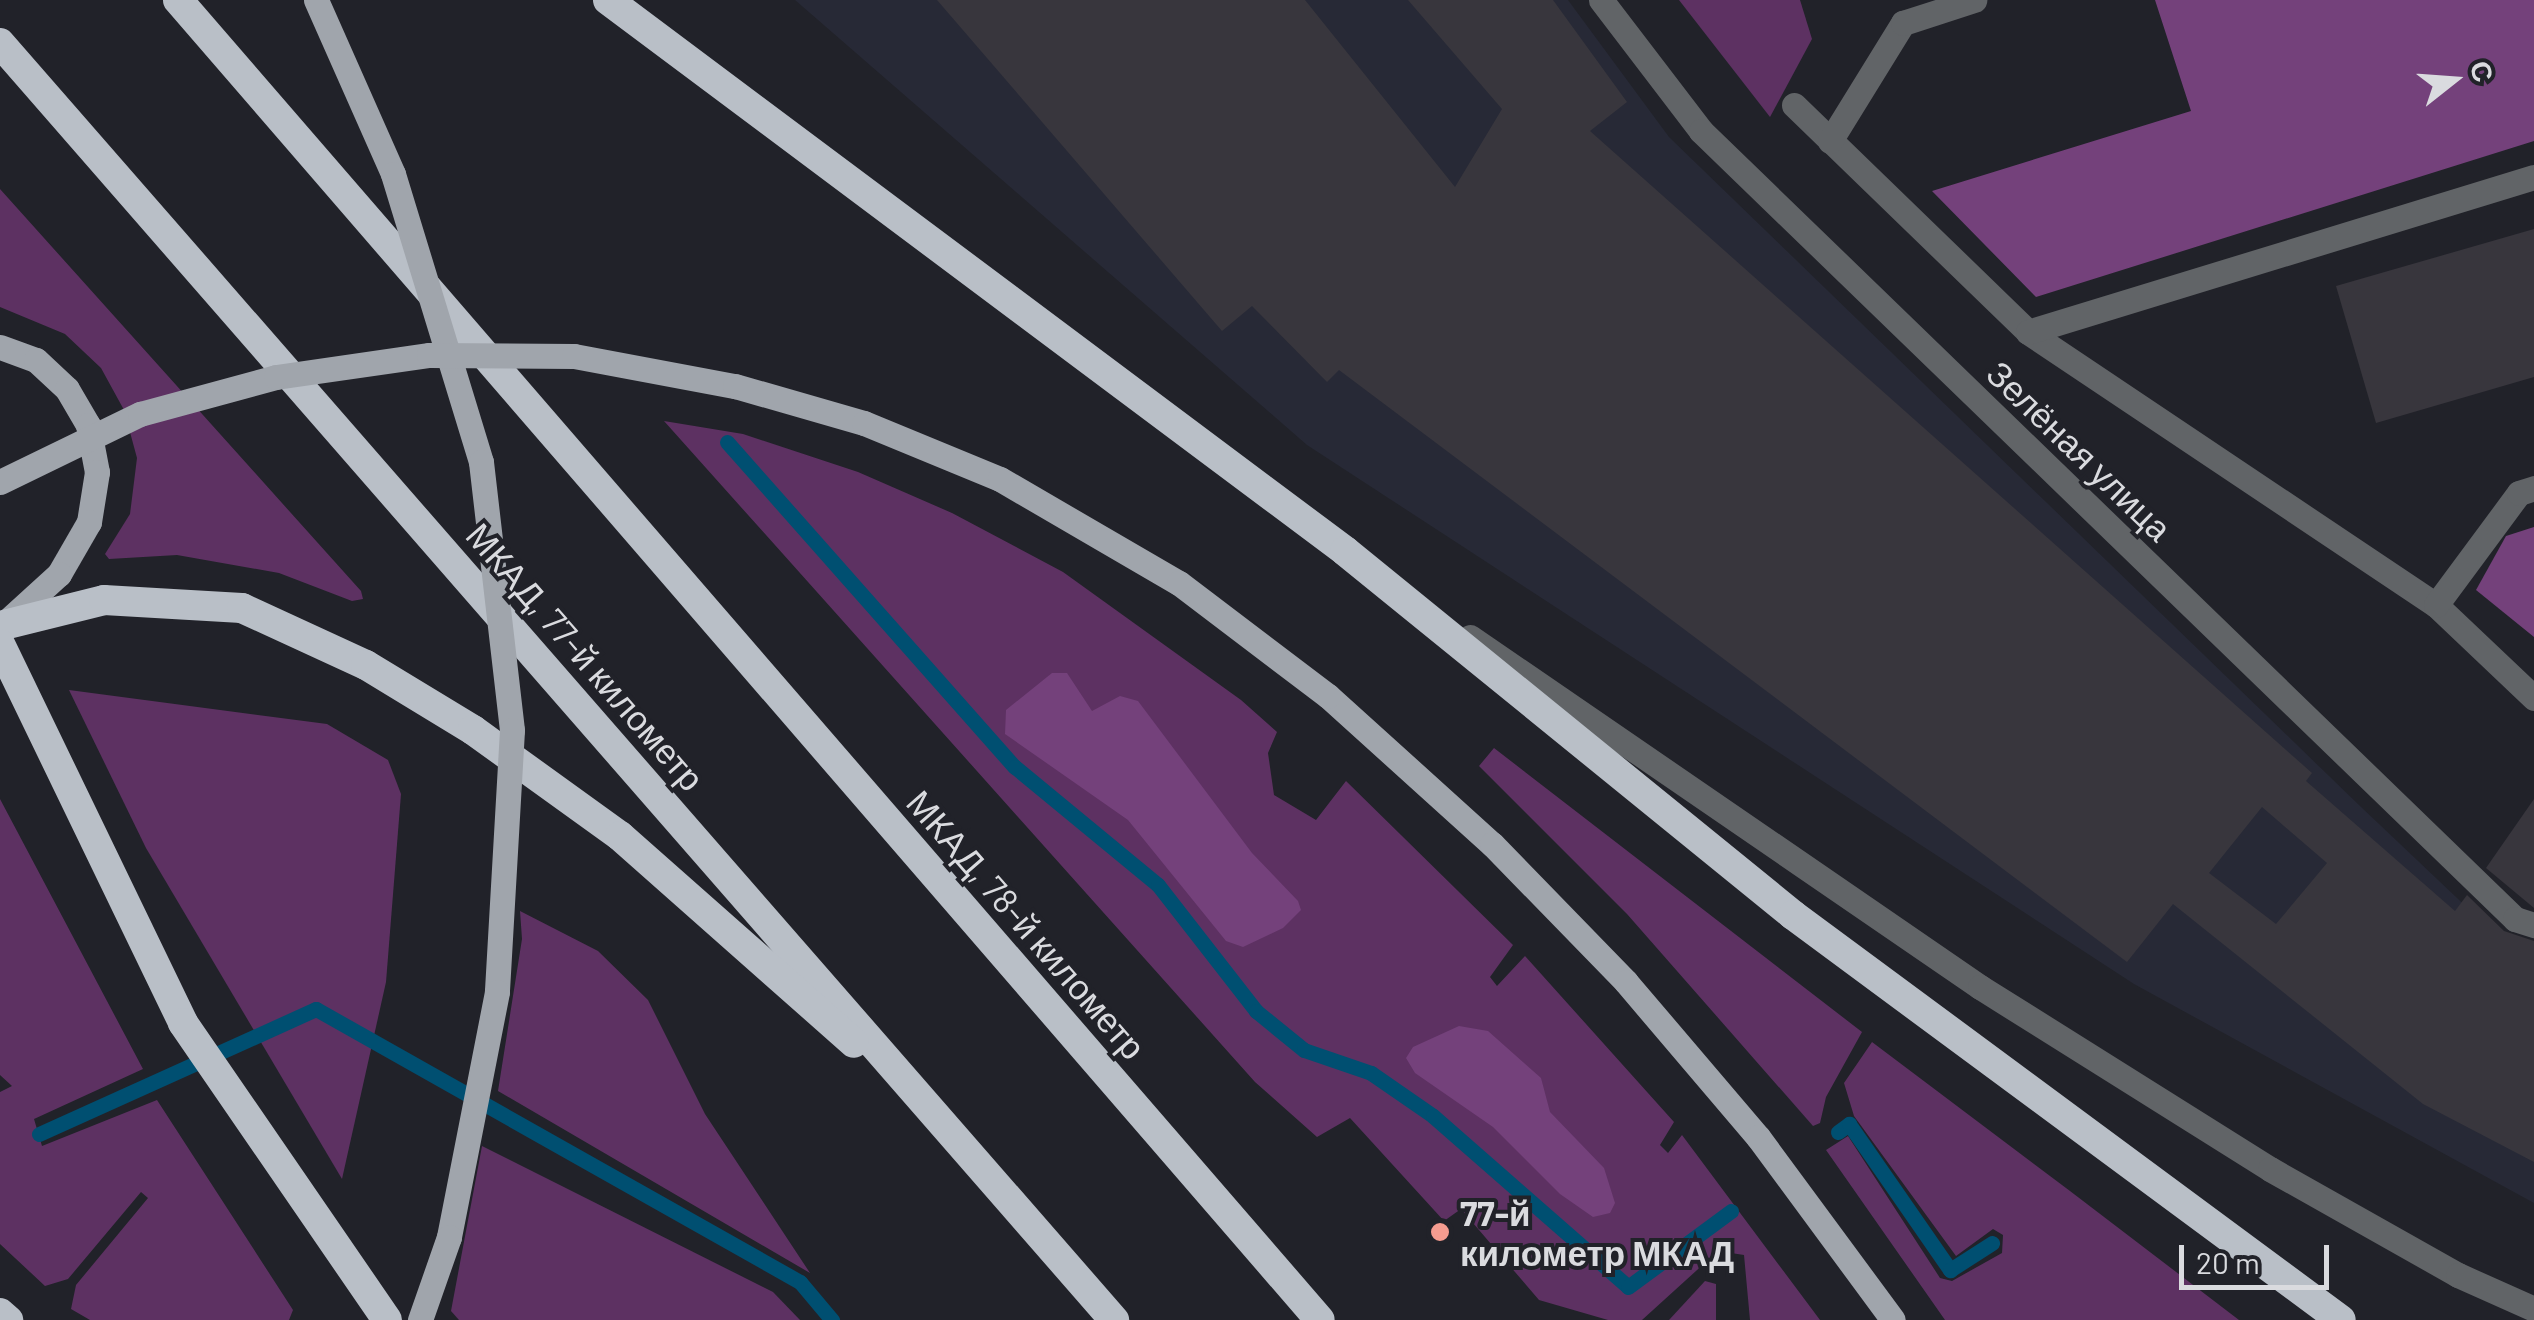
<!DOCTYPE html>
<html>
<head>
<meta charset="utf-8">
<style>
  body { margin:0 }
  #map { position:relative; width:2534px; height:1320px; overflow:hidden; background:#212229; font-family:Barlow,sans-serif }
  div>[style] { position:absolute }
  .built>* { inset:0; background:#272936 }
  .green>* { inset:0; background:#5d3162 }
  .forest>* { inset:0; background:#74417b }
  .stream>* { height:15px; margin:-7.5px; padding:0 7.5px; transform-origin:7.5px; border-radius:7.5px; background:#004f71 }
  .building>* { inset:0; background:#38363d }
  .minor>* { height:25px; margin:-12.5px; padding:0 12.5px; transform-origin:12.5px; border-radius:12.5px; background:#616467 }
  .major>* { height:25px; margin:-12.5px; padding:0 12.5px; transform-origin:12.5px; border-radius:12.5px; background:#a0a5ac }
  .highway>* { height:30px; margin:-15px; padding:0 15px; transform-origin:15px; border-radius:15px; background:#b9bfc7 }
  .major-bridge>* { height:25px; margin:-12.5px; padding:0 12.5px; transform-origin:12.5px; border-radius:12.5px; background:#a0a5ac }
  .dots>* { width:28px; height:28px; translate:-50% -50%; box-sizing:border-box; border:5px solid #212229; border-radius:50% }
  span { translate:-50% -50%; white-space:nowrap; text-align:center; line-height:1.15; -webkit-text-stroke:8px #212229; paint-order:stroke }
  .street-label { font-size:35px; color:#dadbdf }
  .poi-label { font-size:35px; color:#dadbdf; font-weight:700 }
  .left { translate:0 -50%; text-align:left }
  .north { position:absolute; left:2404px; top:30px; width:100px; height:100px; -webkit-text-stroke:8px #212229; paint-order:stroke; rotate:73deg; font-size:28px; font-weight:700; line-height:40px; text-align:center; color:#dadbdf }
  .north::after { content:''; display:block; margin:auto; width:35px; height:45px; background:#dadbdf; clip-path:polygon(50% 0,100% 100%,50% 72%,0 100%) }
  .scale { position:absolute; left:2179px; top:1245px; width:150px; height:45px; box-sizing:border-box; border:5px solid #dadbdf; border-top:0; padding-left:12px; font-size:30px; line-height:35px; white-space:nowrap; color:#dadbdf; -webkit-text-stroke:8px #212229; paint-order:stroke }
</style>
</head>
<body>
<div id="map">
  <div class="built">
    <div style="clip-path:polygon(795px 0,1568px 0,1669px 137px,2360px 806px,2514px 952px,2534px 959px,2534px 1203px,2134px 984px,1307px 445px)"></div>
  </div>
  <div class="green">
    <div style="clip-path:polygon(1679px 0,1800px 0,1812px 39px,1770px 117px)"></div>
    <div style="clip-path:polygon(0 189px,361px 591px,363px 599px,352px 601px,279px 573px,177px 555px,109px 559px,105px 554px,130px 514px,137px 458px,124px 410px,101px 368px,65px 334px,0 307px)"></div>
    <div style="clip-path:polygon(664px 421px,743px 434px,858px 472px,952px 513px,1063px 572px,1241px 700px,1277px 732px,1268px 753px,1274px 795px,1316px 820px,1346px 781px,1513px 945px,1490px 977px,1497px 986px,1525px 956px,1674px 1122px,1660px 1145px,1668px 1153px,1682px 1135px,1820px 1320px,1750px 1320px,1744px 1255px,1718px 1251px,1642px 1320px,1608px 1320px,1539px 1300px,1461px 1209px,1444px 1221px,1350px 1118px,1317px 1137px,1255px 1082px)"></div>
    <div style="clip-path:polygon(69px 690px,327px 724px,388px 760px,401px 794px,386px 982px,342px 1179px,146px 848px)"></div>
    <div style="clip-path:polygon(1494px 748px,1862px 1032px,1826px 1097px,1820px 1123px,1813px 1126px,1627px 914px,1479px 766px)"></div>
    <div style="clip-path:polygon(0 799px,143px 1069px,34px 1119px,42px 1146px,157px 1100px,293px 1310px,289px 1320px,90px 1320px,71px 1309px,76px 1285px,148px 1198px,141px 1192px,68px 1279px,45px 1286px,0 1244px,0 1092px,12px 1086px,0 1075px)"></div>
    <div style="clip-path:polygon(520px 911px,598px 951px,648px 1000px,705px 1114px,810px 1273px,498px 1091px,522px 939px)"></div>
    <div style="clip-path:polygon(1872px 1042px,2070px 1191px,2239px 1320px,1945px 1320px,1826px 1150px,1848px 1136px,1940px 1278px,1952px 1281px,2002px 1253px,2003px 1235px,1993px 1229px,1956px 1256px,1854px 1116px,1844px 1083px)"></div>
    <div style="clip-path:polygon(482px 1146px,773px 1292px,800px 1320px,459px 1320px,451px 1311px)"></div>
    <div style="clip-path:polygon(1705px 1281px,1716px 1284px,1716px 1320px,1669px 1320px)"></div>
  </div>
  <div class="forest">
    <div style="clip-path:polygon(2155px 0,2534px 0,2534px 141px,2036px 297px,1932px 191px,2191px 111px)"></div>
    <div style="clip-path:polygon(2534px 527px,2534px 637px,2476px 590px,2506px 536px)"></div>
    <div style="clip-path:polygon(1052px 673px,1067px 673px,1092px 711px,1120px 696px,1138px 701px,1252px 853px,1298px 901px,1301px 910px,1283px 928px,1243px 947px,1226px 941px,1128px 820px,1005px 734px,1006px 710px)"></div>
    <div style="clip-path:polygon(1459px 1026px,1488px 1031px,1541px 1078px,1550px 1112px,1604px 1168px,1615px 1203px,1610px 1213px,1593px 1217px,1560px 1194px,1493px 1127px,1415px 1073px,1406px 1058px,1413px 1047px)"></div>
  </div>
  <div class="stream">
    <div style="left:727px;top:442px;width:434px;rotate:48.5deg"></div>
    <div style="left:1015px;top:767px;width:185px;rotate:39.5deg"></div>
    <div style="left:1158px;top:885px;width:160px;rotate:52.1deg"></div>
    <div style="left:1256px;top:1011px;width:62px;rotate:39.1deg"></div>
    <div style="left:1304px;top:1050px;width:71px;rotate:18.9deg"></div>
    <div style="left:1371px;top:1073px;width:75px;rotate:34.7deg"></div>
    <div style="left:1433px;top:1116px;width:259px;rotate:41.2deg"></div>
    <div style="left:1628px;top:1287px;width:128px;rotate:-36.4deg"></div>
    <div style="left:1838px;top:1132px;width:14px;rotate:-36deg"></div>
    <div style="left:1849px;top:1124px;width:178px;rotate:55.3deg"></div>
    <div style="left:1950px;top:1270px;width:50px;rotate:-32.7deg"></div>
    <div style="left:39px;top:1134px;width:304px;rotate:-24.3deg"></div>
    <div style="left:316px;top:1009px;width:556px;rotate:29.43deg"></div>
    <div style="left:800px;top:1282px;width:50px;rotate:49.9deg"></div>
  </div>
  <div class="building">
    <div style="clip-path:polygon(evenodd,937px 0,1305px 0,1455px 187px,1502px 109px,1408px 0,1553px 0,1627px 102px,1590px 131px,2312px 773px,2306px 781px,2455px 911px,2467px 895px,2504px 931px,2534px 941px,2534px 1162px,2423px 1104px,2173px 904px,2127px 962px,1339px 370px,1327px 382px,1252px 306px,1222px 331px,937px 0,2262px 807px,2327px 863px,2276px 924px,2209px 873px,2262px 807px)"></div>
    <div style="clip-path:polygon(2534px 229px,2534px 377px,2376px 423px,2336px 286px)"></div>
    <div style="clip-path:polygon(2534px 799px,2534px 908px,2486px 868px)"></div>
  </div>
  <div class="minor">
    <div style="left:1601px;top:0;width:165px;rotate:52.6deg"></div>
    <div style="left:1701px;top:131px;width:1133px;rotate:44.07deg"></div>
    <div style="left:2515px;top:919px;width:20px;rotate:18deg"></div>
    <div style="left:1794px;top:105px;width:326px;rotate:44.1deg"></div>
    <div style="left:2028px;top:332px;width:491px;rotate:33.8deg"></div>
    <div style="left:2436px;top:605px;width:135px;rotate:43.5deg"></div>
    <div style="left:1830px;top:141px;width:139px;rotate:-58.3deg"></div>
    <div style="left:1903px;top:23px;width:75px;rotate:-17.9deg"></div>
    <div style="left:2028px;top:332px;width:529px;rotate:-17.03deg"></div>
    <div style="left:2436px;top:605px;width:139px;rotate:-53.5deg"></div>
    <div style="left:2519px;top:493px;width:16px;rotate:-18deg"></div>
    <div style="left:1470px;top:637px;width:619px;rotate:34.46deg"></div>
    <div style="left:1980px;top:987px;width:342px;rotate:32.1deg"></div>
    <div style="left:2270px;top:1169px;width:216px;rotate:29.4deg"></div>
    <div style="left:2458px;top:1275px;width:83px;rotate:24.1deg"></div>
  </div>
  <div class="major">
    <div style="left:0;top:347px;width:38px;rotate:20deg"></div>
    <div style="left:36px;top:360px;width:42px;rotate:43.1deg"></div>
    <div style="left:67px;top:389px;width:42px;rotate:59.7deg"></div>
    <div style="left:88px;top:425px;width:48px;rotate:79.2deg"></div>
    <div style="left:97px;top:472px;width:51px;rotate:99.1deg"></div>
    <div style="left:89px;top:522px;width:60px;rotate:120deg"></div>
    <div style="left:59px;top:574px;width:76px;rotate:137.7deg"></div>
    <div style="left:1328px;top:696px;width:221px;rotate:42.1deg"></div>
    <div style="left:1492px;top:844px;width:192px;rotate:45.8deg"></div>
    <div style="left:1626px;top:982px;width:204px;rotate:49.6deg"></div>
    <div style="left:1758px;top:1137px;width:227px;rotate:53.6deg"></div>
  </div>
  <div class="highway">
    <div style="left:178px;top:0;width:1745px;rotate:49.14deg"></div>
    <div style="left:608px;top:0;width:920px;rotate:36.78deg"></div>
    <div style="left:1345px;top:551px;width:577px;rotate:39.09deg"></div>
    <div style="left:1793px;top:915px;width:681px;rotate:36.47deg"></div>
    <div style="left:0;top:43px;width:1695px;rotate:48.9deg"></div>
    <div style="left:0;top:626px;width:107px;rotate:-14deg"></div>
    <div style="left:104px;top:600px;width:138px;rotate:3.3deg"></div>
    <div style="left:242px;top:608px;width:136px;rotate:24.7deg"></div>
    <div style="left:366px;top:665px;width:125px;rotate:31.3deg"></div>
    <div style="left:473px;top:730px;width:181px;rotate:35.8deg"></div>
    <div style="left:620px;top:836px;width:312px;rotate:41.5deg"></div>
    <div style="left:0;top:644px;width:421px;rotate:64.2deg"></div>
    <div style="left:183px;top:1023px;width:360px;rotate:55.5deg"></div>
    <div style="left:0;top:1313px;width:11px;rotate:41deg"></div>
  </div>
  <div class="major-bridge">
    <div style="left:316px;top:0;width:190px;rotate:66.1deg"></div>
    <div style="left:393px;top:174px;width:301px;rotate:73deg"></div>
    <div style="left:481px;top:462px;width:270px;rotate:83.4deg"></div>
    <div style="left:512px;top:730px;width:262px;rotate:93.3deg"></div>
    <div style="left:497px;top:992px;width:250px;rotate:101.1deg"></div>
    <div style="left:449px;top:1237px;width:88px;rotate:109.3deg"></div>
    <div style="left:0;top:482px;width:156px;rotate:-25.9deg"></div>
    <div style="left:140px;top:414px;width:141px;rotate:-15.2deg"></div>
    <div style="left:276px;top:377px;width:155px;rotate:-8.2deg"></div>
    <div style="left:429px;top:355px;width:145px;rotate:0.4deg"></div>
    <div style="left:574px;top:356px;width:164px;rotate:10.6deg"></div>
    <div style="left:735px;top:386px;width:134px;rotate:16deg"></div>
    <div style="left:864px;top:423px;width:147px;rotate:22.4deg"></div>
    <div style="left:1000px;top:479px;width:207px;rotate:30.2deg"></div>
    <div style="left:1179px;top:583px;width:187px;rotate:37.2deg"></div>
  </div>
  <div class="dots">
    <div style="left:1440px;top:1232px;background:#f59c90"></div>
  </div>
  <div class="street-label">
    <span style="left:2080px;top:450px;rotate:44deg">Зелёная улица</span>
    <span style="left:586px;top:656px;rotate:49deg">МКАД, 77-й километр</span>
    <span style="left:1027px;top:924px;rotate:49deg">МКАД, 78-й километр</span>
  </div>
  <div class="poi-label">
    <span class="left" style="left:1460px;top:1232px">77-й<br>километр МКАД</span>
  </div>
  <div class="north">С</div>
  <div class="scale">20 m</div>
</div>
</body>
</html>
